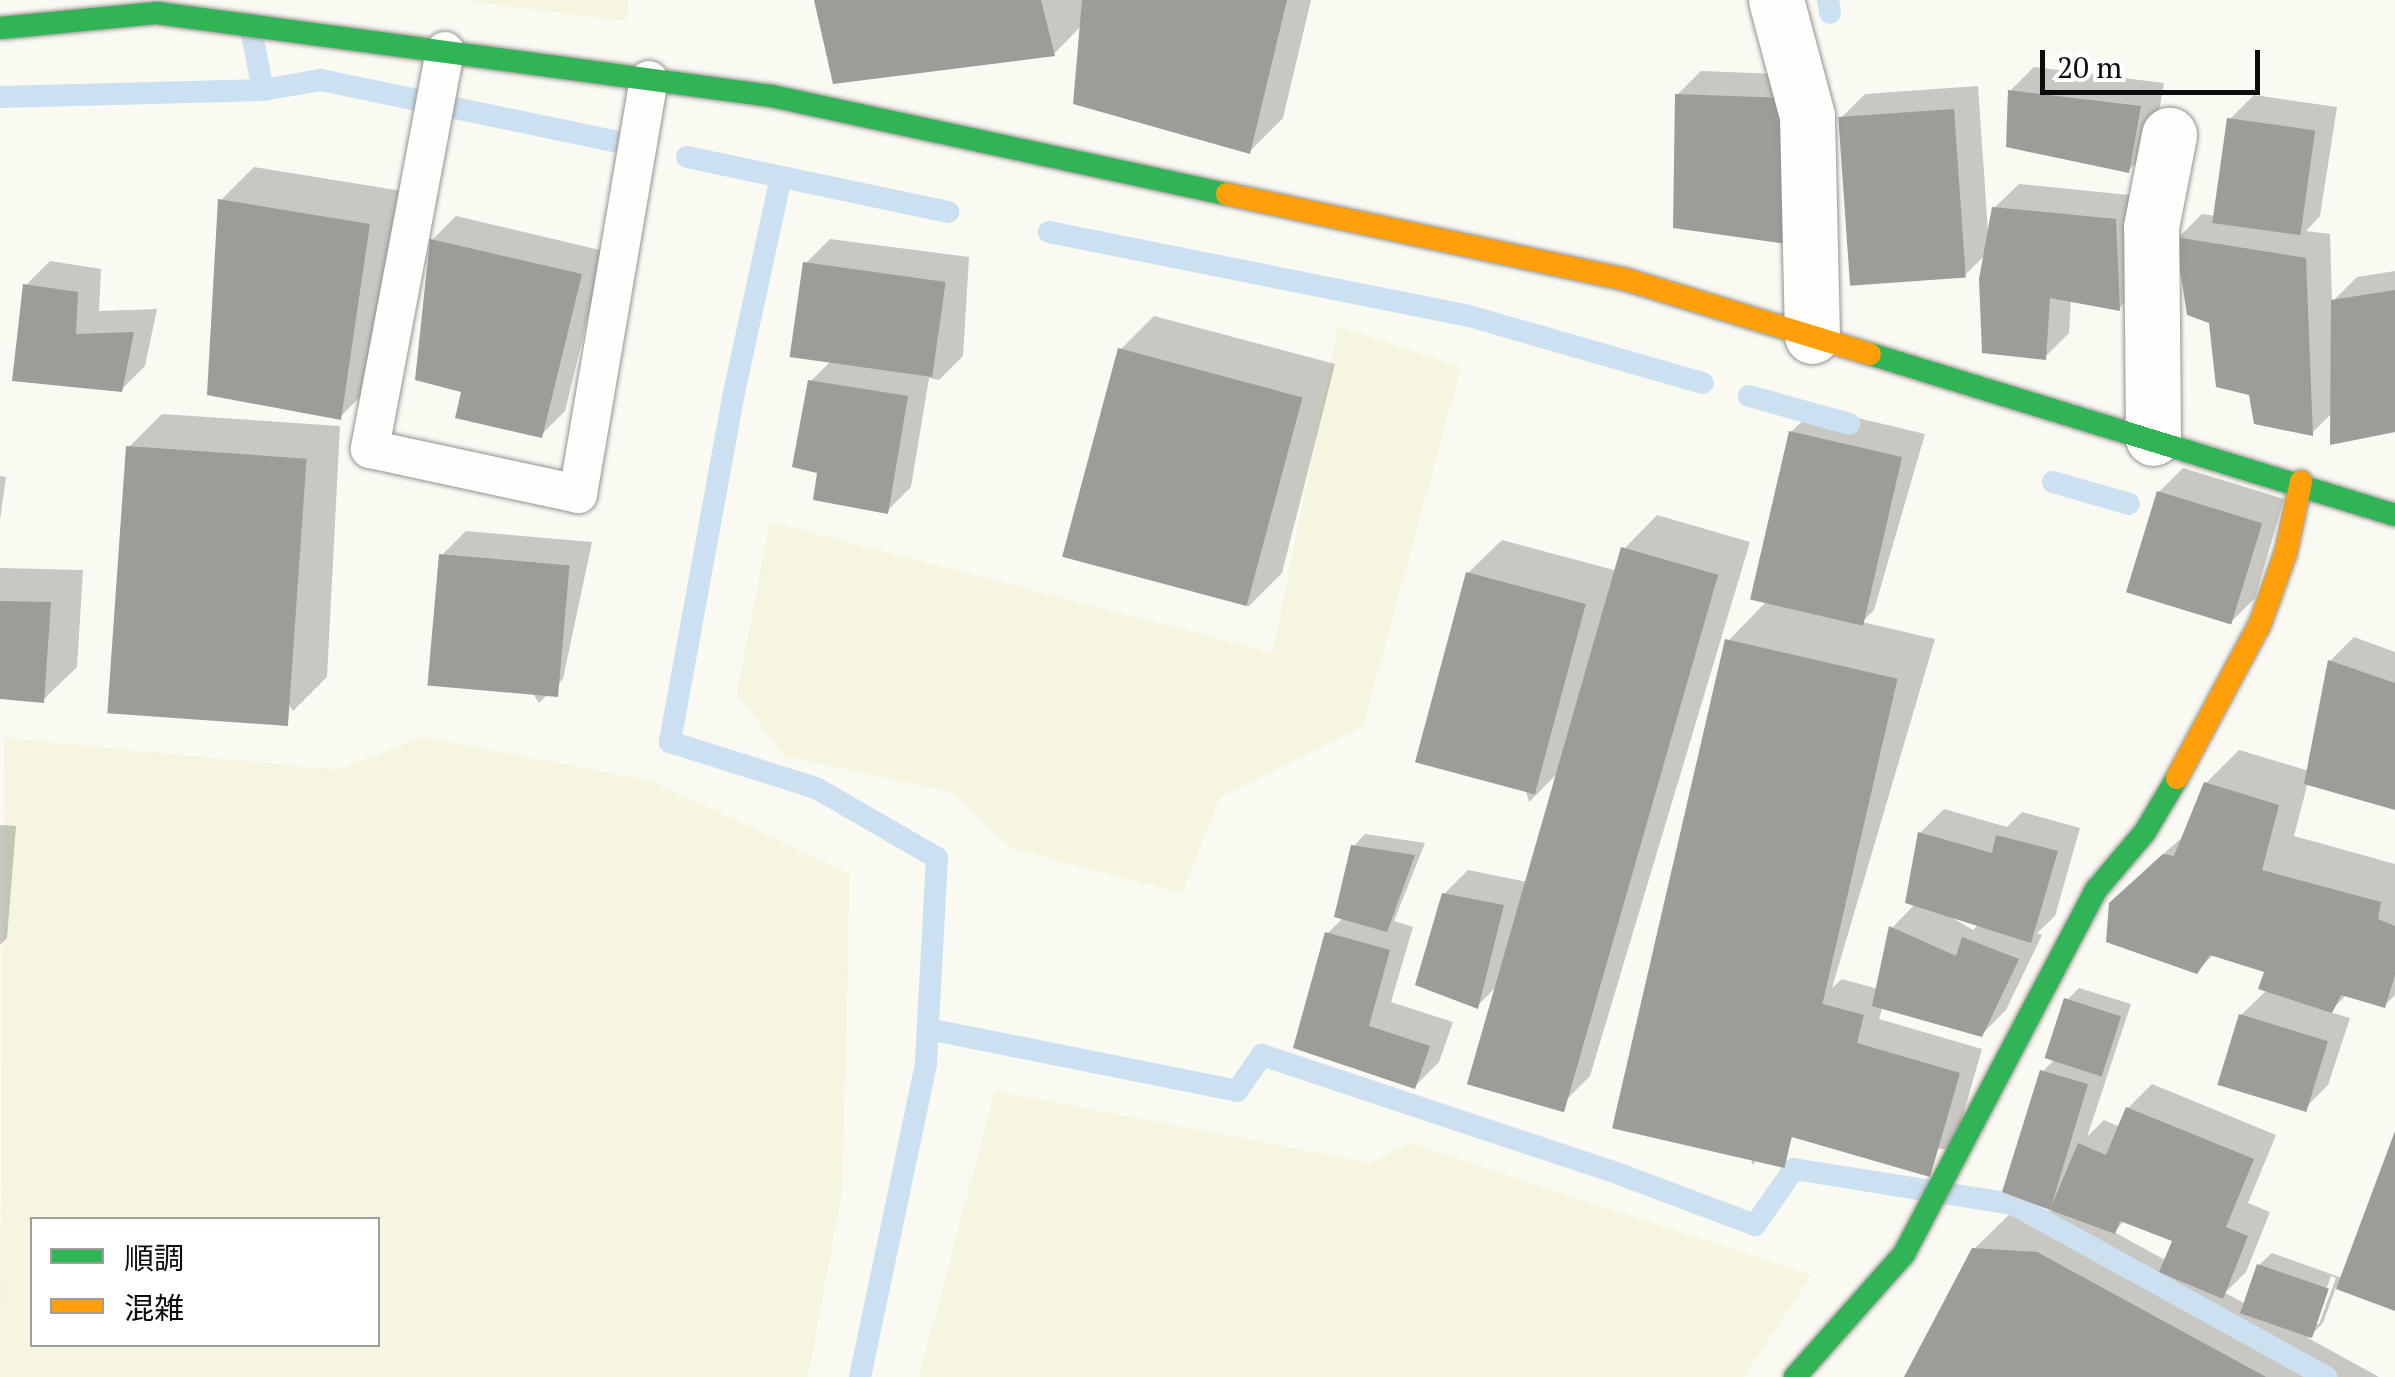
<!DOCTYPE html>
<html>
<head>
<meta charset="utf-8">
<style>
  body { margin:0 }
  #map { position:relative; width:2395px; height:1377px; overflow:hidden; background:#faf9f2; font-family:"PT Serif","Noto Sans JP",serif }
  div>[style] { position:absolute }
  .farmland>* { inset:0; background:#f5f5e0 }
  .shadow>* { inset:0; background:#0003 }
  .stream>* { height:22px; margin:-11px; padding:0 11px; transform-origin:11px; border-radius:11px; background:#cbe1f1 }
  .building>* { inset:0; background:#9d9c98; transform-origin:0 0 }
  .roads { filter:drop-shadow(0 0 2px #949390) drop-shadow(0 0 2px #949390) }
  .lane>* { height:38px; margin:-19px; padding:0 19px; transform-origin:19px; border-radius:19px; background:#fefefd }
  .street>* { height:55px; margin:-27.5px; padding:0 27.5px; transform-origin:27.5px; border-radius:27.5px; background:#fefefd }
  .fast>* { height:22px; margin:-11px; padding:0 11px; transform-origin:11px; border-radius:11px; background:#30b455 }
  .slow>* { height:22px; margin:-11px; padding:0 11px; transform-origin:11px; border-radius:11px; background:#ff9f0a }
  span { translate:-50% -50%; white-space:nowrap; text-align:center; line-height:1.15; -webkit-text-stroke:10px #fff; paint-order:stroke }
  .legend { position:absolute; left:30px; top:1217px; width:350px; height:130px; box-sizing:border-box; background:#fff; border:2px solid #9e9e9e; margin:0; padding:12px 18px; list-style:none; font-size:30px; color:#0d0d0d }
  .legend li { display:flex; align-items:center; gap:20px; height:50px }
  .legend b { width:50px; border:2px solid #9e9e9e }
  .scale { position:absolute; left:2040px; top:50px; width:220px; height:45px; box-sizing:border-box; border:5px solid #0d0d0d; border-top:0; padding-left:12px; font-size:30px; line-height:35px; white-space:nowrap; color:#0d0d0d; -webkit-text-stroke:8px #fff; paint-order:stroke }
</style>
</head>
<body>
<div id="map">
  <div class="farmland">
    <div style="clip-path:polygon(460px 0,628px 0,627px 21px)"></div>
    <div style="clip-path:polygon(1338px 326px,1461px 367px,1363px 726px,1220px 797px,1182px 893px,1011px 848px,952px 792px,784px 756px,737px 694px,770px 522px,1273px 653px)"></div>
    <div style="clip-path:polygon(evenodd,423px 737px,651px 781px,850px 874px,842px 1191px,808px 1377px,0 1377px,4px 738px,338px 770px,423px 737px,32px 1220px,378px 1220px,378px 1344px,32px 1344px,32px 1220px)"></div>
    <div style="clip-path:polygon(995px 1091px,1371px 1163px,1409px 1143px,1811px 1275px,1744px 1377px,919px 1377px)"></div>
  </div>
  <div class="shadow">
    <div style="clip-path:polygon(817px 0,1311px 0,1283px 118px,1250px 151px,1082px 25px,1054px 54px)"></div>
    <div style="clip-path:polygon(2034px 67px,2164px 83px,2153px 146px,2129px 170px,2010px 91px)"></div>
    <div style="clip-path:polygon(1701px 71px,1807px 75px,1810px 217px,1677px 95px)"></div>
    <div style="clip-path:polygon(1978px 86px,1988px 231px,1994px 208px,2019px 184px,2139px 196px,2143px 284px,2119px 308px,2071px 299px,2069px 333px,2045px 357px,1986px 254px,1966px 274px,1841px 118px,1865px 94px)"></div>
    <div style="clip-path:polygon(2254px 95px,2337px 107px,2320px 216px,2306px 231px,2330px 234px,2332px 302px,2357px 277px,2395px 271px,2395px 430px,2333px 412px,2312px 433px,2251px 393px,2211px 321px,2178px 238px,2202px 214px,2216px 216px,2230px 119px)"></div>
    <div style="clip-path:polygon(254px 167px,402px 191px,373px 384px,340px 417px,221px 200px)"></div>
    <div style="clip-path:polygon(456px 216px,604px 251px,565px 411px,541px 435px,464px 390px,432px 240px)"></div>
    <div style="clip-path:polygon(830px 239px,969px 257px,963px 356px,939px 380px,929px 378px,911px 487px,887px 511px,819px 471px,811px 381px,830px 362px,806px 263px)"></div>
    <div style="clip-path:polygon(50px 261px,101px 269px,99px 311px,157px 309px,145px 366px,121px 390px,26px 285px)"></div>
    <div style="clip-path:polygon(1154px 316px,1335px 364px,1282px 573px,1248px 607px,1121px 349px)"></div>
    <div style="clip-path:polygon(evenodd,1816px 408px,1925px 434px,1874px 610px,1862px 622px,1935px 639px,1832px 988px,1842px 979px,1878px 989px,1892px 928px,1915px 904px,1920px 833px,1944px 809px,2007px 827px,2022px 812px,2080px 828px,2055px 916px,2037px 933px,2042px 935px,2006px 1010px,1982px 1034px,1883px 1006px,1879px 1019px,1982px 1049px,1953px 1150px,1785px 1132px,1752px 1165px,1728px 641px,1765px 603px,1791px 432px,1816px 408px,1944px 913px,1979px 924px,1973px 930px,1944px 913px)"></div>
    <div style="clip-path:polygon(162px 414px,340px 426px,327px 677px,293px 711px,129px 447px)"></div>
    <div style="clip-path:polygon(2183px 468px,2284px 499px,2255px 598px,2231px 622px,2159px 492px)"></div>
    <div style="clip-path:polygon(0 476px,6px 477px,0 520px)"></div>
    <div style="clip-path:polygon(1657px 515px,1750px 542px,1590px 1076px,1557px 1109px,1506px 977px,1477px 1006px,1444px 894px,1468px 870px,1527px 882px,1517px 921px,1521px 922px,1564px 767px,1529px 802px,1468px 573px,1502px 540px,1618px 571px,1624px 549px)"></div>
    <div style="clip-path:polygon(466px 531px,592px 542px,563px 679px,539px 703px,442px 555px)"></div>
    <div style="clip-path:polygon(0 568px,83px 570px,77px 667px,43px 700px,0 696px)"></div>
    <div style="clip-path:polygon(2354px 637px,2395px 652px,2395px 808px,2308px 782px,2294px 836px,2395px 864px,2395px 995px,2385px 1005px,2347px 994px,2330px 1012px,2350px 1018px,2328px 1085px,2304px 1109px,2241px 1015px,2268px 989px,2268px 971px,2214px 954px,2197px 971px,2145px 870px,2186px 834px,2206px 783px,2239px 750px,2309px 771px,2330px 661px)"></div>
    <div style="clip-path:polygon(0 825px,16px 826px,7px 938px,0 945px)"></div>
    <div style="clip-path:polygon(1365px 834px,1425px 843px,1394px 921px,1413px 927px,1391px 1002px,1453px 1022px,1439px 1062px,1415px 1086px,1296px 1047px,1327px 934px,1344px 917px,1353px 847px)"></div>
    <div style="clip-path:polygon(evenodd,2079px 988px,2131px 1004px,2087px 1137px,2104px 1120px,2120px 1127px,2128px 1108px,2152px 1084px,2276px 1135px,2248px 1203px,2270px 1212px,2246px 1272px,2225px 1293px,2246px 1304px,2259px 1265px,2272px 1253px,2342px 1278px,2395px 1137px,2395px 1308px,2336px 1287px,2323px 1323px,2308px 1338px,2379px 1377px,1907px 1377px,1974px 1249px,2015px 1209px,2058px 1211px,2005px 1191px,2042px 1072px,2056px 1058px,2067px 1000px,2079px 988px,2125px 1220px,2175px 1240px,2167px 1261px,2114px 1232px,2125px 1220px,2079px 988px,2331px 1276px,2336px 1278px,2319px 1324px,2314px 1324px,2331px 1276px)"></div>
  </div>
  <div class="stream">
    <div style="left:1828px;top:0;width:13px;rotate:81deg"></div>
    <div style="left:250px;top:24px;width:67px;rotate:78.9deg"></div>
    <div style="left:0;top:97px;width:263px;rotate:-1.5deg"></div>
    <div style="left:263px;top:90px;width:59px;rotate:-9.8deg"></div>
    <div style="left:321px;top:80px;width:324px;rotate:11.8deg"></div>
    <div style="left:687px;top:157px;width:267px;rotate:11.9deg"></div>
    <div style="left:781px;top:177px;width:226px;rotate:102.3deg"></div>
    <div style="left:733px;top:398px;width:350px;rotate:100.4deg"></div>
    <div style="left:670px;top:742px;width:153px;rotate:17.5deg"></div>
    <div style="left:816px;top:788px;width:140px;rotate:30deg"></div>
    <div style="left:937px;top:858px;width:206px;rotate:93.1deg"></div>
    <div style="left:926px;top:1064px;width:320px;rotate:101.9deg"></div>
    <div style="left:1049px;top:232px;width:428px;rotate:11.3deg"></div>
    <div style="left:1469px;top:316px;width:243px;rotate:16deg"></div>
    <div style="left:1749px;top:396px;width:104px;rotate:15.6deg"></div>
    <div style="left:2053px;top:482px;width:79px;rotate:16.1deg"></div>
    <div style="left:928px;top:1029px;width:315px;rotate:11.3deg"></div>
    <div style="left:1237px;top:1091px;width:44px;rotate:-55.2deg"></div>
    <div style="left:1262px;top:1055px;width:379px;rotate:18.4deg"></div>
    <div style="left:1622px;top:1175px;width:142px;rotate:20.6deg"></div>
    <div style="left:1755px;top:1225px;width:68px;rotate:-55.1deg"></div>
    <div style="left:1794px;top:1169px;width:222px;rotate:9.1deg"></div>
    <div style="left:2013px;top:1204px;width:358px;rotate:28.9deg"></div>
  </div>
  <div class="building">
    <div style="clip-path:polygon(814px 0,1041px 0,1055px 56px,833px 84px)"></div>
    <div style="clip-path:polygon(1082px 0,1287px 0,1250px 154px,1073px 104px)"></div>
    <div style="clip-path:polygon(2008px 90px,2141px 106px,2129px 173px,2006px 147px)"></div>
    <div style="clip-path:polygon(1675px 94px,1784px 98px,1787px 244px,1673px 228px)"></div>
    <div style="left:1954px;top:109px;width:169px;height:116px;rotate:86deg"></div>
    <div style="left:2227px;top:118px;width:89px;height:106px;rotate:8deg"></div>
    <div style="clip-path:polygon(218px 199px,370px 224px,341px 420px,207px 395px)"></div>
    <div style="clip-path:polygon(1992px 207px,2116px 219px,2120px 311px,2050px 298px,2046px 360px,1982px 353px,1979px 279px)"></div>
    <div style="clip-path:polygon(2175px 237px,2306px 258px,2313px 436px,2254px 424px,2249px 395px,2216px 387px,2209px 323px,2187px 315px)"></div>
    <div style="clip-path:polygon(430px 239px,582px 274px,542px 438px,455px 418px,461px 392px,415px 380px)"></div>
    <div style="left:803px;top:262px;width:144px;height:96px;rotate:8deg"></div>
    <div style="clip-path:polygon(23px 284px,78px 292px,76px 334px,134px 332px,122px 392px,12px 381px)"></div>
    <div style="clip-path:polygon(2395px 290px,2395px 432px,2330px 445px,2331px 300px)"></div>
    <div style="left:1118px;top:348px;width:191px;height:216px;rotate:15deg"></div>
    <div style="clip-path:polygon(808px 380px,908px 396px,888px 514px,813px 500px,817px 473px,792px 467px)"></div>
    <div style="left:1789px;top:431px;width:116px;height:173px;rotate:13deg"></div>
    <div style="left:126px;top:446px;width:181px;height:268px;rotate:4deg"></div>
    <div style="left:2157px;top:491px;width:110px;height:106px;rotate:17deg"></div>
    <div style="left:1621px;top:547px;width:101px;height:559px;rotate:16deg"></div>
    <div style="left:439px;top:554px;width:131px;height:132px;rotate:5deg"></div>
    <div style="left:1466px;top:572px;width:124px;height:197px;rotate:15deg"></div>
    <div style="clip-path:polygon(0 601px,51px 602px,44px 703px,0 699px)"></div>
    <div style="left:1725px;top:639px;width:177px;height:502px;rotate:13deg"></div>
    <div style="clip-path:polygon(2328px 660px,2395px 683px,2395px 810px,2304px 784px)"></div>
    <div style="clip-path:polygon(2204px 782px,2279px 805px,2262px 870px,2381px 902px,2378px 919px,2395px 926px,2395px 975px,2385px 1008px,2341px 995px,2332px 1013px,2258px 989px,2264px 972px,2210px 955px,2197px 974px,2106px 942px,2109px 903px,2163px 854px,2174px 856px)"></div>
    <div style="clip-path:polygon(1918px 832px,1992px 853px,1996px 835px,2058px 851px,2031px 943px,1905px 903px)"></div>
    <div style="clip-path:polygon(1351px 845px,1415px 855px,1387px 932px,1334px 917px)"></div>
    <div style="clip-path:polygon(1442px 893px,1504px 905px,1478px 1009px,1415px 985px)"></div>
    <div style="clip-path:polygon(1889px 926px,1956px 956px,1962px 937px,2019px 959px,1982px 1037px,1872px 1006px)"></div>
    <div style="clip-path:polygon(1325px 932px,1390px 950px,1369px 1026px,1430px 1046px,1415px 1089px,1293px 1048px)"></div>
    <div style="left:2064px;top:998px;width:60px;height:63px;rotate:18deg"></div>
    <div style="clip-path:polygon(1815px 1002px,1864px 1015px,1857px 1043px,1960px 1073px,1930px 1177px,1778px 1133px)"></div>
    <div style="left:2239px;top:1014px;width:93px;height:74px;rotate:17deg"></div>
    <div style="clip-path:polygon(2040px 1070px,2088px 1084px,2051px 1207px,2078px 1143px,2106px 1155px,2126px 1107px,2254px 1159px,2226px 1227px,2248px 1236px,2223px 1299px,2159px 1272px,2172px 1241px,2120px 1221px,2115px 1234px,2002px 1192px)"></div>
    <div style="clip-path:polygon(2395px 1131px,2395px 1311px,2336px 1289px)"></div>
    <div style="clip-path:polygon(1972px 1248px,2037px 1252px,2266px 1377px,1904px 1377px)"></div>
    <div style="left:2257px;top:1264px;width:76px;height:52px;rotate:19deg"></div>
  </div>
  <div class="roads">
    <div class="lane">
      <div style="left:445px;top:51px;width:405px;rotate:100.7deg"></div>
      <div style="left:370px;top:449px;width:213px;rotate:12.2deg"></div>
      <div style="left:578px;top:494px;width:420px;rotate:-80.3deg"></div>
    </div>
    <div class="street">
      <div style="left:1776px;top:0;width:120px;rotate:75deg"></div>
      <div style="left:1807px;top:116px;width:220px;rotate:88.7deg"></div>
      <div style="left:2153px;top:438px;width:211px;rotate:-90.5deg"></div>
      <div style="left:2151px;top:227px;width:94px;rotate:-78.9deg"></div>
    </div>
    <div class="fast">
      <div style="left:0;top:28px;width:158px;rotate:-5.5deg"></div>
      <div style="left:157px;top:13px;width:621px;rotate:7.69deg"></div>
      <div style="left:772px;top:96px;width:465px;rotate:12.2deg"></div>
      <div style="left:1870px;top:354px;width:549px;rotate:17.05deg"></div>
      <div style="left:1795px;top:1377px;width:164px;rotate:-48.5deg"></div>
      <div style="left:1904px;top:1254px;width:412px;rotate:-62.2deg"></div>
      <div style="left:2096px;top:890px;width:76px;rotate:-49.8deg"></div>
      <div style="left:2145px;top:832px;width:63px;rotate:-59.3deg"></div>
    </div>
    <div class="slow">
      <div style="left:1227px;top:194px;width:406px;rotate:12.1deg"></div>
      <div style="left:1624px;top:279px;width:257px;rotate:17deg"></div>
      <div style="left:2177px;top:778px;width:175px;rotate:-61.7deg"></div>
      <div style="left:2260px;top:624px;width:77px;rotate:-70.1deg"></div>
      <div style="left:2286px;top:552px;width:72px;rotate:-77.9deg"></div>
    </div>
  </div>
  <ul class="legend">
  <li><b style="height:12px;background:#30b455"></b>順調</li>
  <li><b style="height:12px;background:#ff9f0a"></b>混雑</li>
  </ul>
  <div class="scale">20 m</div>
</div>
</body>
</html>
